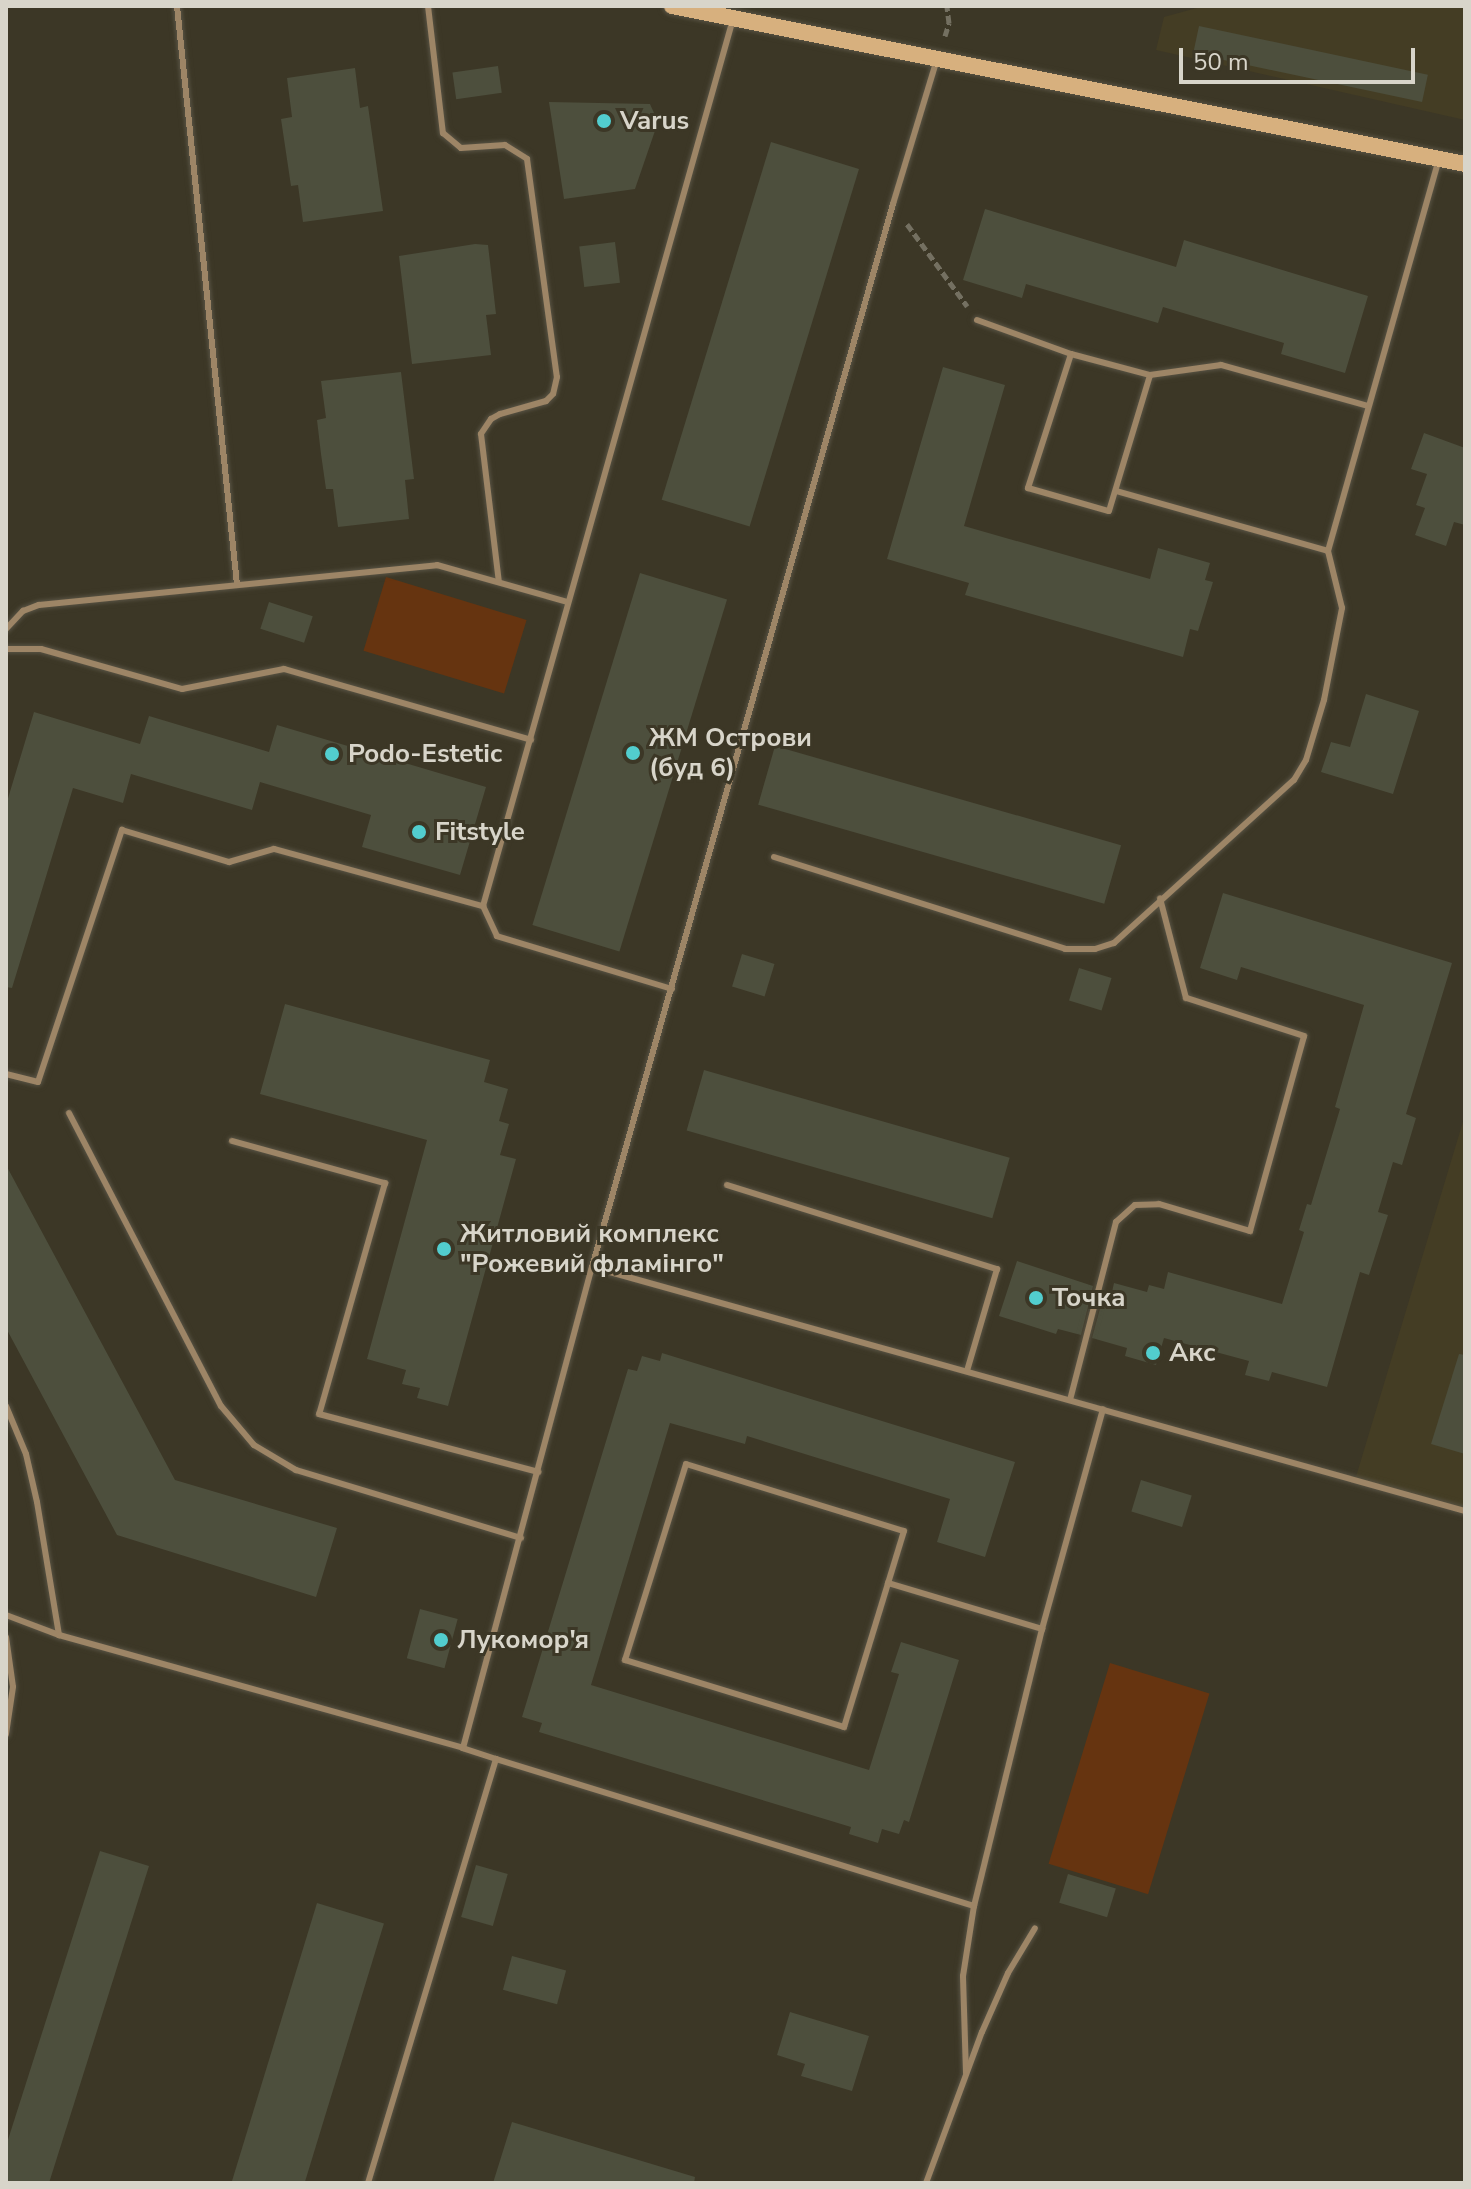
<!DOCTYPE html>
<html>
<head>
<meta charset="utf-8">
<style>
  body { margin:0 }
  #map { position:relative; width:1471px; height:2189px; overflow:hidden; background:#3c3726; font-family:"Nunito Sans",sans-serif }
  div>[style] { position:absolute }
  .built>* { inset:0; background:#443d24 }
  .green>* { inset:0; background:#663410; transform-origin:0 0 }
  .building>* { inset:0; background:#4d4f3d; transform-origin:0 0 }
  .path>* { height:5px; margin-top:-2.5px; transform-origin:0; background:repeating-linear-gradient(90deg,#747061 0 8px,transparent 0 12px) }
  .roads { filter:drop-shadow(0 0 2px #585344) drop-shadow(0 0 2px #585344) }
  .lane>* { height:6px; margin:-3px; padding:0 3px; transform-origin:3px; border-radius:3px; background:#9d8566 }
  .secondary>* { height:16px; margin:-8px; padding:0 8px; transform-origin:8px; border-radius:8px; background:#d7b07e }
  .dots>* { width:22px; height:22px; translate:-50% -50%; box-sizing:border-box; border:4px solid #3c3726; border-radius:50% }
  span { translate:-50% -50%; white-space:nowrap; text-align:center; line-height:1.15; -webkit-text-stroke:6px #3c3726; paint-order:stroke }
  .poi-label { font-size:26px; color:#d8d5ca; font-weight:700 }
  .left { translate:0 -50%; text-align:left }
  .frame { position:absolute; inset:0; border:8px solid #d8d5ca; pointer-events:none }
  .scale { position:absolute; left:1179px; top:48px; width:236px; height:36px; box-sizing:border-box; border:4px solid #d8d5ca; border-top:0; padding-left:10px; font-size:24px; line-height:28px; white-space:nowrap; color:#d8d5ca; -webkit-text-stroke:6px #3c3726; paint-order:stroke }
</style>
</head>
<body>
<div id="map">
  <div class="built">
    <div style="clip-path:polygon(1204px 6px,1465px 6px,1465px 120px,1156px 50px,1164px 17px)"></div>
    <div style="clip-path:polygon(1465px 1115px,1465px 1511px,1355px 1480px)"></div>
  </div>
  <div class="green">
    <div style="left:386px;top:577px;width:147px;height:77px;rotate:17deg"></div>
    <div style="left:1110px;top:1663px;width:104px;height:210px;rotate:17deg"></div>
  </div>
  <div class="building">
    <div style="left:1199px;top:26px;width:234px;height:28px;rotate:12deg"></div>
    <div style="left:498px;top:66px;width:27px;height:46px;rotate:82deg"></div>
    <div style="clip-path:polygon(355px 68px,360px 108px,368px 106px,383px 211px,303px 222px,298px 185px,291px 186px,281px 119px,292px 117px,287px 78px)"></div>
    <div style="clip-path:polygon(549px 102px,650px 104px,658px 122px,635px 189px,564px 199px)"></div>
    <div style="left:771px;top:142px;width:92px;height:374px;rotate:17deg"></div>
    <div style="clip-path:polygon(985px 209px,1176px 267px,1184px 240px,1368px 296px,1345px 373px,1281px 354px,1284px 343px,1163px 307px,1158px 323px,1026px 284px,1022px 298px,963px 280px)"></div>
    <div style="left:615px;top:242px;width:41px;height:36px;rotate:83deg"></div>
    <div style="clip-path:polygon(475px 244px,488px 245px,496px 314px,486px 315px,491px 355px,412px 364px,399px 256px)"></div>
    <div style="clip-path:polygon(943px 367px,1005px 385px,964px 526px,1150px 579px,1158px 548px,1210px 563px,1205px 580px,1213px 582px,1198px 631px,1190px 629px,1183px 657px,965px 595px,969px 583px,887px 559px)"></div>
    <div style="clip-path:polygon(401px 372px,414px 479px,405px 480px,409px 519px,338px 527px,333px 489px,326px 489px,321px 454px,317px 420px,326px 418px,321px 381px)"></div>
    <div style="clip-path:polygon(1424px 433px,1465px 448px,1465px 525px,1454px 522px,1446px 546px,1415px 535px,1425px 508px,1416px 505px,1427px 474px,1411px 469px)"></div>
    <div style="left:640px;top:573px;width:91px;height:368px;rotate:17deg"></div>
    <div style="left:269px;top:602px;width:46px;height:28px;rotate:18deg"></div>
    <div style="clip-path:polygon(1366px 694px,1419px 711px,1393px 794px,1321px 772px,1331px 742px,1350px 747px)"></div>
    <div style="clip-path:polygon(34px 712px,140px 744px,149px 716px,269px 752px,277px 725px,486px 787px,460px 875px,362px 847px,371px 815px,260px 782px,252px 810px,131px 774px,123px 803px,73px 788px,12px 988px,6px 987px,6px 805px)"></div>
    <div style="left:775px;top:746px;width:360px;height:61px;rotate:16deg"></div>
    <div style="clip-path:polygon(1223px 893px,1452px 963px,1406px 1114px,1416px 1118px,1402px 1165px,1393px 1162px,1378px 1212px,1388px 1215px,1369px 1275px,1360px 1272px,1327px 1387px,1272px 1372px,1269px 1381px,1245px 1375px,1249px 1361px,1164px 1338px,1156px 1365px,1125px 1356px,1127px 1348px,1092px 1338px,1105px 1290px,1112px 1292px,1114px 1283px,1147px 1292px,1149px 1285px,1164px 1289px,1168px 1272px,1282px 1304px,1304px 1232px,1299px 1230px,1307px 1204px,1311px 1205px,1340px 1109px,1335px 1107px,1364px 1005px,1241px 967px,1237px 980px,1200px 968px)"></div>
    <div style="left:742px;top:954px;width:34px;height:34px;rotate:17deg"></div>
    <div style="left:1079px;top:968px;width:34px;height:34px;rotate:17deg"></div>
    <div style="clip-path:polygon(285px 1004px,490px 1060px,484px 1082px,508px 1089px,499px 1121px,509px 1124px,500px 1155px,516px 1159px,448px 1406px,417px 1398px,420px 1388px,402px 1384px,406px 1370px,367px 1359px,427px 1140px,260px 1094px)"></div>
    <div style="left:704px;top:1070px;width:318px;height:63px;rotate:16deg"></div>
    <div style="clip-path:polygon(6px 1165px,175px 1480px,337px 1528px,316px 1597px,117px 1535px,6px 1328px)"></div>
    <div style="clip-path:polygon(1017px 1261px,1093px 1286px,1081px 1335px,1058px 1329px,1056px 1334px,999px 1316px)"></div>
    <div style="clip-path:polygon(662px 1353px,1015px 1462px,985px 1557px,937px 1542px,950px 1499px,747px 1436px,745px 1444px,670px 1423px,591px 1685px,869px 1770px,899px 1674px,891px 1672px,901px 1642px,959px 1660px,909px 1822px,904px 1820px,899px 1834px,882px 1829px,878px 1843px,849px 1834px,851px 1827px,539px 1732px,542px 1723px,522px 1717px,628px 1369px,637px 1371px,642px 1356px,660px 1361px)"></div>
    <div style="clip-path:polygon(1459px 1354px,1465px 1355px,1465px 1454px,1431px 1444px)"></div>
    <div style="left:1141px;top:1480px;width:53px;height:33px;rotate:17deg"></div>
    <div style="left:420px;top:1609px;width:39px;height:51px;rotate:15deg"></div>
    <div style="clip-path:polygon(100px 1851px,149px 1866px,49px 2183px,6px 2183px,6px 2146px)"></div>
    <div style="left:476px;top:1865px;width:33px;height:54px;rotate:16deg"></div>
    <div style="left:1068px;top:1874px;width:50px;height:30px;rotate:17deg"></div>
    <div style="left:317px;top:1903px;width:70px;height:293px;rotate:17deg"></div>
    <div style="left:512px;top:1956px;width:56px;height:35px;rotate:15deg"></div>
    <div style="clip-path:polygon(790px 2012px,869px 2036px,852px 2091px,801px 2076px,805px 2064px,777px 2055px)"></div>
    <div style="clip-path:polygon(512px 2122px,695px 2177px,694px 2183px,493px 2183px)"></div>
  </div>
  <div class="path">
    <div style="left:945px;top:36px;width:14px;rotate:-73deg"></div>
    <div style="left:949px;top:23px;width:17px;rotate:-97deg"></div>
    <div style="left:907px;top:224px;width:102px;rotate:53.8deg"></div>
  </div>
  <div class="roads">
    <div class="lane">
      <div style="left:177px;top:6px;width:582px;rotate:84.08deg"></div>
      <div style="left:428px;top:6px;width:128px;rotate:83.3deg"></div>
      <div style="left:443px;top:133px;width:23px;rotate:40deg"></div>
      <div style="left:461px;top:148px;width:44px;rotate:-3.9deg"></div>
      <div style="left:505px;top:145px;width:26px;rotate:32deg"></div>
      <div style="left:527px;top:159px;width:220px;rotate:82.2deg"></div>
      <div style="left:557px;top:377px;width:17px;rotate:103deg"></div>
      <div style="left:553px;top:394px;width:10px;rotate:135deg"></div>
      <div style="left:546px;top:401px;width:48px;rotate:164.2deg"></div>
      <div style="left:500px;top:414px;width:10px;rotate:151deg"></div>
      <div style="left:491px;top:419px;width:18px;rotate:124deg"></div>
      <div style="left:481px;top:434px;width:149px;rotate:83.1deg"></div>
      <div style="left:977px;top:320px;width:100px;rotate:19.9deg"></div>
      <div style="left:1071px;top:354px;width:82px;rotate:14.9deg"></div>
      <div style="left:1150px;top:375px;width:72px;rotate:-8deg"></div>
      <div style="left:1221px;top:365px;width:153px;rotate:15.6deg"></div>
      <div style="left:1071px;top:354px;width:141px;rotate:107.8deg"></div>
      <div style="left:1028px;top:488px;width:84px;rotate:15.9deg"></div>
      <div style="left:1109px;top:511px;width:142px;rotate:-73.2deg"></div>
      <div style="left:1116px;top:491px;width:220px;rotate:15.8deg"></div>
      <div style="left:6px;top:629px;width:25px;rotate:-47deg"></div>
      <div style="left:23px;top:611px;width:17px;rotate:-21deg"></div>
      <div style="left:39px;top:605px;width:400px;rotate:-5.7deg"></div>
      <div style="left:437px;top:565px;width:136px;rotate:15.8deg"></div>
      <div style="left:6px;top:649px;width:35px"></div>
      <div style="left:41px;top:649px;width:147px;rotate:15.8deg"></div>
      <div style="left:182px;top:689px;width:104px;rotate:-11.1deg"></div>
      <div style="left:284px;top:669px;width:257px;rotate:16deg"></div>
      <div style="left:774px;top:857px;width:305px;rotate:17.5deg"></div>
      <div style="left:1065px;top:949px;width:30px"></div>
      <div style="left:1095px;top:949px;width:20px;rotate:-18deg"></div>
      <div style="left:1114px;top:943px;width:243px;rotate:-42.2deg"></div>
      <div style="left:1294px;top:780px;width:23px;rotate:-59deg"></div>
      <div style="left:1306px;top:760px;width:63px;rotate:-73.3deg"></div>
      <div style="left:1324px;top:700px;width:94px;rotate:-78.9deg"></div>
      <div style="left:1342px;top:608px;width:59px;rotate:-103.8deg"></div>
      <div style="left:1328px;top:551px;width:404px;rotate:-74.2deg"></div>
      <div style="left:672px;top:989px;width:183px;rotate:-163.2deg"></div>
      <div style="left:497px;top:936px;width:33px;rotate:-115deg"></div>
      <div style="left:483px;top:906px;width:922px;rotate:-74.26deg"></div>
      <div style="left:6px;top:1074px;width:33px;rotate:14deg"></div>
      <div style="left:38px;top:1082px;width:266px;rotate:-71.6deg"></div>
      <div style="left:122px;top:830px;width:112px;rotate:16.7deg"></div>
      <div style="left:229px;top:862px;width:47px;rotate:-16.1deg"></div>
      <div style="left:274px;top:849px;width:217px;rotate:15.3deg"></div>
      <div style="left:69px;top:1113px;width:330px;rotate:62.6deg"></div>
      <div style="left:221px;top:1406px;width:51px;rotate:49.8deg"></div>
      <div style="left:254px;top:1445px;width:49px;rotate:30.8deg"></div>
      <div style="left:296px;top:1470px;width:235px;rotate:16.8deg"></div>
      <div style="left:232px;top:1141px;width:159px;rotate:15.4deg"></div>
      <div style="left:385px;top:1183px;width:240px;rotate:105.9deg"></div>
      <div style="left:319px;top:1414px;width:227px;rotate:14.8deg"></div>
      <div style="left:727px;top:1185px;width:283px;rotate:17.3deg"></div>
      <div style="left:997px;top:1269px;width:106px;rotate:106.4deg"></div>
      <div style="left:592px;top:1267px;width:906px;rotate:15.62deg"></div>
      <div style="left:1070px;top:1400px;width:184px;rotate:-75.5deg"></div>
      <div style="left:1116px;top:1222px;width:25px;rotate:-42deg"></div>
      <div style="left:1135px;top:1205px;width:24px;rotate:-2deg"></div>
      <div style="left:1159px;top:1204px;width:95px;rotate:16.5deg"></div>
      <div style="left:1250px;top:1231px;width:202px;rotate:-74.5deg"></div>
      <div style="left:1304px;top:1036px;width:124px;rotate:-162.1deg"></div>
      <div style="left:1186px;top:998px;width:103px;rotate:-104.6deg"></div>
      <div style="left:6px;top:1406px;width:52px;rotate:67.4deg"></div>
      <div style="left:26px;top:1454px;width:49px;rotate:77.1deg"></div>
      <div style="left:37px;top:1502px;width:135px;rotate:80.6deg"></div>
      <div style="left:686px;top:1464px;width:228px;rotate:17.1deg"></div>
      <div style="left:904px;top:1531px;width:205px;rotate:107deg"></div>
      <div style="left:844px;top:1727px;width:229px;rotate:-163deg"></div>
      <div style="left:625px;top:1660px;width:205px;rotate:-72.7deg"></div>
      <div style="left:888px;top:1583px;width:161px;rotate:16.6deg"></div>
      <div style="left:6px;top:1615px;width:57px;rotate:20.7deg"></div>
      <div style="left:59px;top:1635px;width:420px;rotate:15.6deg"></div>
      <div style="left:6px;top:1637px;width:50px;rotate:82deg"></div>
      <div style="left:13px;top:1687px;width:48px;rotate:98.5deg"></div>
      <div style="left:496px;top:1759px;width:500px;rotate:17.09deg"></div>
      <div style="left:974px;top:1906px;width:285px;rotate:-76.2deg"></div>
      <div style="left:1042px;top:1629px;width:228px;rotate:-74.5deg"></div>
      <div style="left:966px;top:2073px;width:97px;rotate:-91.8deg"></div>
      <div style="left:963px;top:1976px;width:71px;rotate:-81.1deg"></div>
      <div style="left:368px;top:2183px;width:443px;rotate:-73.2deg"></div>
      <div style="left:496px;top:1759px;width:35px;rotate:-162deg"></div>
      <div style="left:463px;top:1748px;width:498px;rotate:-75deg"></div>
      <div style="left:592px;top:1267px;width:1105px;rotate:-74.19deg"></div>
      <div style="left:893px;top:204px;width:152px;rotate:-73.1deg"></div>
      <div style="left:926px;top:2183px;width:161px;rotate:-69.7deg"></div>
      <div style="left:982px;top:2032px;width:64px;rotate:-66.2deg"></div>
      <div style="left:1008px;top:1973px;width:52px;rotate:-59deg"></div>
    </div>
    <div class="secondary">
      <div style="left:672px;top:6px;width:809px;rotate:11.27deg"></div>
    </div>
  </div>
  <div class="dots">
    <div style="left:604px;top:121px;background:#52cdce"></div>
    <div style="left:633px;top:753px;background:#52cdce"></div>
    <div style="left:332px;top:754px;background:#52cdce"></div>
    <div style="left:419px;top:832px;background:#52cdce"></div>
    <div style="left:444px;top:1249px;background:#52cdce"></div>
    <div style="left:1036px;top:1298px;background:#52cdce"></div>
    <div style="left:1153px;top:1353px;background:#52cdce"></div>
    <div style="left:441px;top:1640px;background:#52cdce"></div>
  </div>
  <div class="poi-label">
    <span class="left" style="left:620px;top:121px">Varus</span>
    <span class="left" style="left:649px;top:753px">ЖМ Острови<br>(буд 6)</span>
    <span class="left" style="left:348px;top:754px">Podo-Estetic</span>
    <span class="left" style="left:435px;top:832px">Fitstyle</span>
    <span class="left" style="left:460px;top:1249px">Житловий комплекс<br>"Рожевий фламінго"</span>
    <span class="left" style="left:1052px;top:1298px">Точка</span>
    <span class="left" style="left:1169px;top:1353px">Акс</span>
    <span class="left" style="left:457px;top:1640px">Лукомор'я</span>
  </div>
  <div class="frame"></div>
  <div class="scale">50 m</div>
</div>
</body>
</html>
